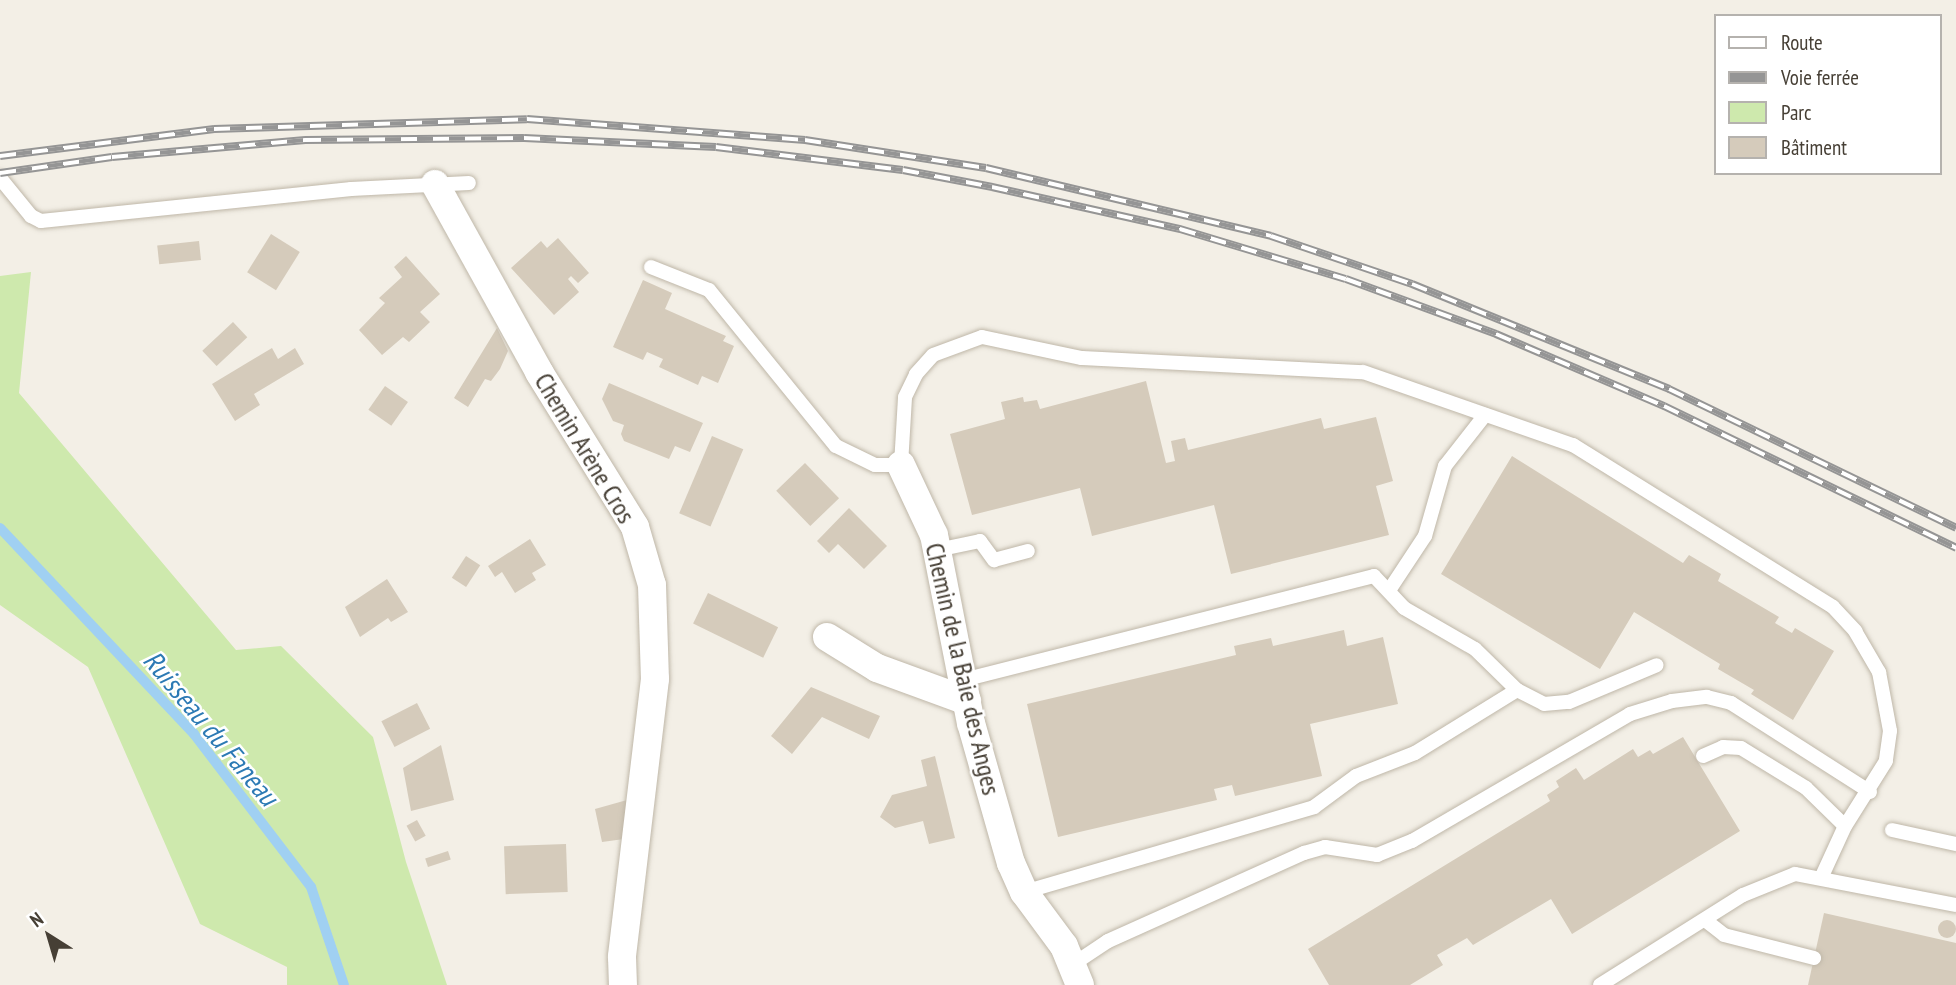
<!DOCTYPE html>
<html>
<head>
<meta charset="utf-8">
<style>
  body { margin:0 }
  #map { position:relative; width:1956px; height:985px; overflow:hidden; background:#f3efe6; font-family:"PT Sans Narrow",sans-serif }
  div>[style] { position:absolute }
  .green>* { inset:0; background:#cee9ad }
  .stream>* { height:10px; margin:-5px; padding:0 5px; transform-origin:5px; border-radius:5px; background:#a0d0f2 }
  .building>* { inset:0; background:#d5cbbb; transform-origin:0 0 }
  .round { border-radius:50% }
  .roads { filter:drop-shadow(0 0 2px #bfb7a8) drop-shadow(0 0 2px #bfb7a8) }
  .lane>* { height:14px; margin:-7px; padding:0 7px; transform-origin:7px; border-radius:7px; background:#fff }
  .street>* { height:28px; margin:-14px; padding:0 14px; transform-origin:14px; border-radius:14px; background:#fff }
  .rail>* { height:8px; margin-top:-4px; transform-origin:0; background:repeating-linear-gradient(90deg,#fff 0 16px,#959595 0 32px); box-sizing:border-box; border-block:2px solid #959595 }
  span { translate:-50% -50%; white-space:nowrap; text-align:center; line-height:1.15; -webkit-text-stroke:5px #fff; paint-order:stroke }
  .street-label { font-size:26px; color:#463f35 }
  .water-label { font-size:28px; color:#2c7ab4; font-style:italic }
  .legend { position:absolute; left:1714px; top:14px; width:228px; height:161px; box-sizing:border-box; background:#fff; border:2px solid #b5b2ae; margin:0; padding:9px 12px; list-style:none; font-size:21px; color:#463f35 }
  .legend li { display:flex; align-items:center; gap:14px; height:35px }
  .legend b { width:35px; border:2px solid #b5b2ae }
  .north { position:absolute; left:14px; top:901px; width:70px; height:70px; -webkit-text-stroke:5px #fff; paint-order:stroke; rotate:323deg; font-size:19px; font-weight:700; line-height:28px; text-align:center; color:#463f35 }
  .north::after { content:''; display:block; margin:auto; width:24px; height:32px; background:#463f35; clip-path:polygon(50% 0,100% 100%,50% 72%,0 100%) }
</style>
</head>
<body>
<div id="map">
  <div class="green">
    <div style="clip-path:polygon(31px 272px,19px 393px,236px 650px,281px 646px,373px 737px,406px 862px,447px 985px,287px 985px,287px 967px,200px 924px,88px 667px,0 605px,0 276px)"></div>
  </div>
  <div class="stream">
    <div style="left:0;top:528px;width:283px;rotate:46.7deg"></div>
    <div style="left:194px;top:734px;width:193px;rotate:52.6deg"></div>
    <div style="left:311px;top:887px;width:103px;rotate:71.4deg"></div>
  </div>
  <div class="building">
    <div style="left:271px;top:234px;width:34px;height:45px;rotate:32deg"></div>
    <div style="clip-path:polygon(558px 238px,589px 273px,578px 283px,571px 276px,568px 279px,579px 292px,554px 315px,511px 268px,541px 241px,547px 248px)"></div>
    <div style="left:199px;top:241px;width:19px;height:42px;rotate:84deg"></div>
    <div style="clip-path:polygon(406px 256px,440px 294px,420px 312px,430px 322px,409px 342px,403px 337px,382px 355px,359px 330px,385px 303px,379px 298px,402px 277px,394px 267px)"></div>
    <div style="clip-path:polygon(643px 280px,672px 293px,665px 309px,726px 336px,723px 341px,734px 346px,718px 383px,702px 376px,698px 385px,659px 367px,663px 359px,647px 352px,643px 360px,613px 347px)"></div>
    <div style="left:233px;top:322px;width:21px;height:42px;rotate:47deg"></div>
    <div style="clip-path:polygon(497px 328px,508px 351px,500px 369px,491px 381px,485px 379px,468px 407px,454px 398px)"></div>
    <div style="clip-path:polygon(272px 348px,278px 359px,295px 348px,304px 364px,254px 394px,260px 405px,235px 421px,212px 384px)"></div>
    <div style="clip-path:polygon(1146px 381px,1166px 463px,1175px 461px,1171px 441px,1185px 438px,1188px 450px,1321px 418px,1324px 429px,1376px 417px,1393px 481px,1376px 486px,1389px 535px,1231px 574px,1214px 505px,1092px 536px,1080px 488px,972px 515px,950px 434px,1005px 419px,1001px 402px,1023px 397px,1024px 402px,1037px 400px,1040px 409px)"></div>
    <div style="clip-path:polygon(609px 383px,703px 423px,690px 452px,675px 446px,669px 459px,624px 441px,621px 434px,624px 425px,613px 421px,602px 399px)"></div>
    <div style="left:385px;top:386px;width:28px;height:29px;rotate:35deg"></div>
    <div style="left:712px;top:436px;width:34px;height:84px;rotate:23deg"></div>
    <div style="clip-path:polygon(1512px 456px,1683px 563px,1689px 555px,1721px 574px,1718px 581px,1779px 617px,1775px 623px,1792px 633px,1795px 628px,1834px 651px,1793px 720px,1751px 694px,1754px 690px,1718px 669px,1720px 664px,1634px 612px,1600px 669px,1441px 574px)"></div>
    <div style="left:805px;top:463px;width:49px;height:40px;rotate:46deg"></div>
    <div style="clip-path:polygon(849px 508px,887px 546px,864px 569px,838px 544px,829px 553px,817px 541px)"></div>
    <div style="clip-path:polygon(530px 539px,546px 565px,532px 573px,536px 580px,515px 593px,502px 572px,495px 577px,488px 566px)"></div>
    <div style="left:466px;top:556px;width:17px;height:26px;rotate:33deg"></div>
    <div style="clip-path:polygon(387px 579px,408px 612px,391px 622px,388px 618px,360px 637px,345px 607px)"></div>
    <div style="left:708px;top:593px;width:78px;height:34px;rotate:26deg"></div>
    <div style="clip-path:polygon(1344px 630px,1347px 646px,1383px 637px,1398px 704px,1310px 724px,1322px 776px,1235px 796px,1232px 785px,1214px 789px,1217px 800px,1058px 837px,1027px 704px,1236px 655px,1234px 646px,1271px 638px,1273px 646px)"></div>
    <div style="clip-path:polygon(811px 687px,880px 716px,869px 739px,822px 717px,792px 754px,771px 736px)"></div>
    <div style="left:417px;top:703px;width:29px;height:40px;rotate:63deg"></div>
    <div style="clip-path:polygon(1683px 737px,1740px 831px,1572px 934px,1551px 899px,1473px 945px,1467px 938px,1437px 955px,1443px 965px,1410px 985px,1329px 985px,1308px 949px,1550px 801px,1547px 795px,1559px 787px,1556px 781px,1576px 768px,1584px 780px,1633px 749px,1638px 757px,1650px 750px,1653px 754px)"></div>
    <div style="clip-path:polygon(441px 745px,454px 800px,411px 811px,403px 768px)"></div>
    <div style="clip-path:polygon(935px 756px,955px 838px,929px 844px,923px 821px,895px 828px,880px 817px,892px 795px,927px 786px,921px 760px)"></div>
    <div style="clip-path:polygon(627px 800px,624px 839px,602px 842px,595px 809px)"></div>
    <div style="left:417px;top:820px;width:18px;height:12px;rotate:61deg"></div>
    <div style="left:566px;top:844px;width:48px;height:62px;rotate:88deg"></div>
    <div style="left:448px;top:851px;width:9px;height:24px;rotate:72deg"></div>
    <div style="clip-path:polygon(1824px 913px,1956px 943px,1956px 985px,1808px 985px)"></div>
    <div class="round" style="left:1938px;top:920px;width:18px;height:18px"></div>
  </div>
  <div class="roads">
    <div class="lane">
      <div style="left:0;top:178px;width:49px;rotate:50.8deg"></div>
      <div style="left:31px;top:216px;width:11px;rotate:27deg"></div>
      <div style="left:41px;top:221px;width:312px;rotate:-5.9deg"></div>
      <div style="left:351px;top:189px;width:118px;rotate:-2.9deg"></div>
      <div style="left:651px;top:267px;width:62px;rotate:21.6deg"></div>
      <div style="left:709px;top:290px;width:201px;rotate:50.9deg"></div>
      <div style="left:836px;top:446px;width:43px;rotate:26deg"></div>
      <div style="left:875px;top:465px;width:26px"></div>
      <div style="left:901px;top:465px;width:68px;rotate:-86.6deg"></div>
      <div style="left:905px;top:397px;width:25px;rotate:-64deg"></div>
      <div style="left:916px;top:374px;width:25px;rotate:-48deg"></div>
      <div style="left:933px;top:355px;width:52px;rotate:-20.2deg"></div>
      <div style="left:982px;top:337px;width:102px;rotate:11.9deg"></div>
      <div style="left:1082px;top:358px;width:281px;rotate:2.9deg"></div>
      <div style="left:1363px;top:372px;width:222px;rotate:19.2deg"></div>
      <div style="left:1573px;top:445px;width:306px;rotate:31.9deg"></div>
      <div style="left:1833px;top:607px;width:33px;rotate:47deg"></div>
      <div style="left:1855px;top:631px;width:48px;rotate:59.7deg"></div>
      <div style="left:1879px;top:672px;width:60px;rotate:79.4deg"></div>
      <div style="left:1890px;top:731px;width:30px;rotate:98deg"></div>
      <div style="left:1886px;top:761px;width:77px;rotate:122.2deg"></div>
      <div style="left:937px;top:550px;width:44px;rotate:-11.8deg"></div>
      <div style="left:980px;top:541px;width:24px;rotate:54deg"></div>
      <div style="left:994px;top:560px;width:35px;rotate:-15deg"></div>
      <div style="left:1390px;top:589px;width:64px;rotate:-56.6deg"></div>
      <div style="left:1425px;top:536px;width:73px;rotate:-74.1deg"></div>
      <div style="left:1445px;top:466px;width:65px;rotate:-51.9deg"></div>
      <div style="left:963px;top:680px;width:424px;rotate:-14.2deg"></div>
      <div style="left:1374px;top:576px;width:44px;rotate:46.8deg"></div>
      <div style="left:1404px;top:608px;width:82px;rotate:30deg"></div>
      <div style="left:1475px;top:649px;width:59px;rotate:44.3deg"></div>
      <div style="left:1703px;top:756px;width:22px;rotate:-24deg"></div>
      <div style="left:1723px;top:747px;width:18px;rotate:3deg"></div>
      <div style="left:1741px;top:748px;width:76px;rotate:31.6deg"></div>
      <div style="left:1806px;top:788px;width:54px;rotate:44.3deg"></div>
      <div style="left:1845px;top:826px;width:55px;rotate:114.7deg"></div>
      <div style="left:1892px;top:830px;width:66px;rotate:12.3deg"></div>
      <div style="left:1024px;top:892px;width:302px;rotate:-16.3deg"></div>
      <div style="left:1314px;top:807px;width:52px;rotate:-36.4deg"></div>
      <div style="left:1356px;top:776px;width:63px;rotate:-21.3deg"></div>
      <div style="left:1415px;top:753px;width:120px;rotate:-31.7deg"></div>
      <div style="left:1517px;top:690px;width:30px;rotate:27deg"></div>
      <div style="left:1544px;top:704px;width:25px;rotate:-5deg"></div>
      <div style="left:1569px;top:702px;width:95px;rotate:-22.8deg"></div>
      <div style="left:1705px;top:920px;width:24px;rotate:38deg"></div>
      <div style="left:1724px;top:935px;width:93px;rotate:14.3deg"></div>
      <div style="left:1072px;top:965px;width:43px;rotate:-33.7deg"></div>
      <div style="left:1108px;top:941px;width:215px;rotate:-24.2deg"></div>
      <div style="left:1304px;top:853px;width:22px;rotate:-16deg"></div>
      <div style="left:1325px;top:847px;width:53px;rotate:8.7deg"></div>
      <div style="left:1377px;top:855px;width:38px;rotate:-22deg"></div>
      <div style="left:1412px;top:841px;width:252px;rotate:-30.2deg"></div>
      <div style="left:1630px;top:714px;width:44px;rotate:-17.2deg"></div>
      <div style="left:1672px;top:701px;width:35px;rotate:-7deg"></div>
      <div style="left:1707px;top:697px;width:25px;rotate:14deg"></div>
      <div style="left:1731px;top:703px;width:165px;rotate:32.6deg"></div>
      <div style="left:1600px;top:985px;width:169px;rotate:-32.2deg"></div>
      <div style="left:1743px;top:895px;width:56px;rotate:-22deg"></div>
      <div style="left:1795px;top:874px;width:164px;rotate:10.9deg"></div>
    </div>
    <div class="street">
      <div style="left:435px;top:184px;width:215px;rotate:61deg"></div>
      <div style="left:539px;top:372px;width:182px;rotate:58.2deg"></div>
      <div style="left:635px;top:527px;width:60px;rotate:73.7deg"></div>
      <div style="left:652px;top:585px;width:94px;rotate:88.2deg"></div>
      <div style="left:655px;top:679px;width:280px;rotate:96.8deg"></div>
      <div style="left:622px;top:957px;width:28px;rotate:88deg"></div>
      <div style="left:901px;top:465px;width:77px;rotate:64.8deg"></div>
      <div style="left:934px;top:535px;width:192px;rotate:78.9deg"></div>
      <div style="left:971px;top:723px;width:146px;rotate:74.1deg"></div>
      <div style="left:1011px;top:863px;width:32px;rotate:66deg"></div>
      <div style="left:1024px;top:892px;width:67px;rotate:53.5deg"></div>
      <div style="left:1064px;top:946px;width:42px;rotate:67.7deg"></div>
      <div style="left:827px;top:637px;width:59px;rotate:31.8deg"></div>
      <div style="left:877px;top:668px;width:96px;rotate:20.1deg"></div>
    </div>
  </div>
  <div class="rail">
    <div style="left:0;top:156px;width:216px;rotate:-7.2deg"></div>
    <div style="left:214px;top:129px;width:313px;rotate:-1.8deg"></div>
    <div style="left:527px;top:119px;width:279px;rotate:4.3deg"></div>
    <div style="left:805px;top:140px;width:183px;rotate:8.8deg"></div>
    <div style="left:986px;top:168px;width:293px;rotate:13.4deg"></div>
    <div style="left:1271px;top:236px;width:149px;rotate:18.8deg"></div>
    <div style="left:1412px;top:284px;width:278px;rotate:22.2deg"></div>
    <div style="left:1669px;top:389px;width:319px;rotate:25.8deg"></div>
    <div style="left:0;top:173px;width:113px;rotate:-8.1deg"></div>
    <div style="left:112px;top:157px;width:194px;rotate:-5deg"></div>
    <div style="left:305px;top:140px;width:219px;rotate:-0.5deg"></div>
    <div style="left:524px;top:138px;width:192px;rotate:2.7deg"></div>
    <div style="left:716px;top:147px;width:188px;rotate:7deg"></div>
    <div style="left:903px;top:170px;width:91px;rotate:10.8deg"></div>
    <div style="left:992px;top:187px;width:193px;rotate:12.6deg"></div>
    <div style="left:1180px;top:229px;width:173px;rotate:16.8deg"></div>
    <div style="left:1346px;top:279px;width:160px;rotate:20.1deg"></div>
    <div style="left:1496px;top:334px;width:183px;rotate:23.2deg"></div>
    <div style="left:1664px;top:406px;width:325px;rotate:25.9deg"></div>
  </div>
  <div class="street-label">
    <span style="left:585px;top:448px;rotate:59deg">Chemin Arène Cros</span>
    <span style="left:963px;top:669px;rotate:77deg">Chemin de la Baie des Anges</span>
  </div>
  <div class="water-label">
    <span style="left:211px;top:728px;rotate:50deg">Ruisseau du Faneau</span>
  </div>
  <ul class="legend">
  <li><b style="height:9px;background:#fff"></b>Route</li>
  <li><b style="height:9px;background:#959595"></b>Voie ferrée</li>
  <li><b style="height:19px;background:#cee9ad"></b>Parc</li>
  <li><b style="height:19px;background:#d5cbbb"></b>Bâtiment</li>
  </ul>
  <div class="north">N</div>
</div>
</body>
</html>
